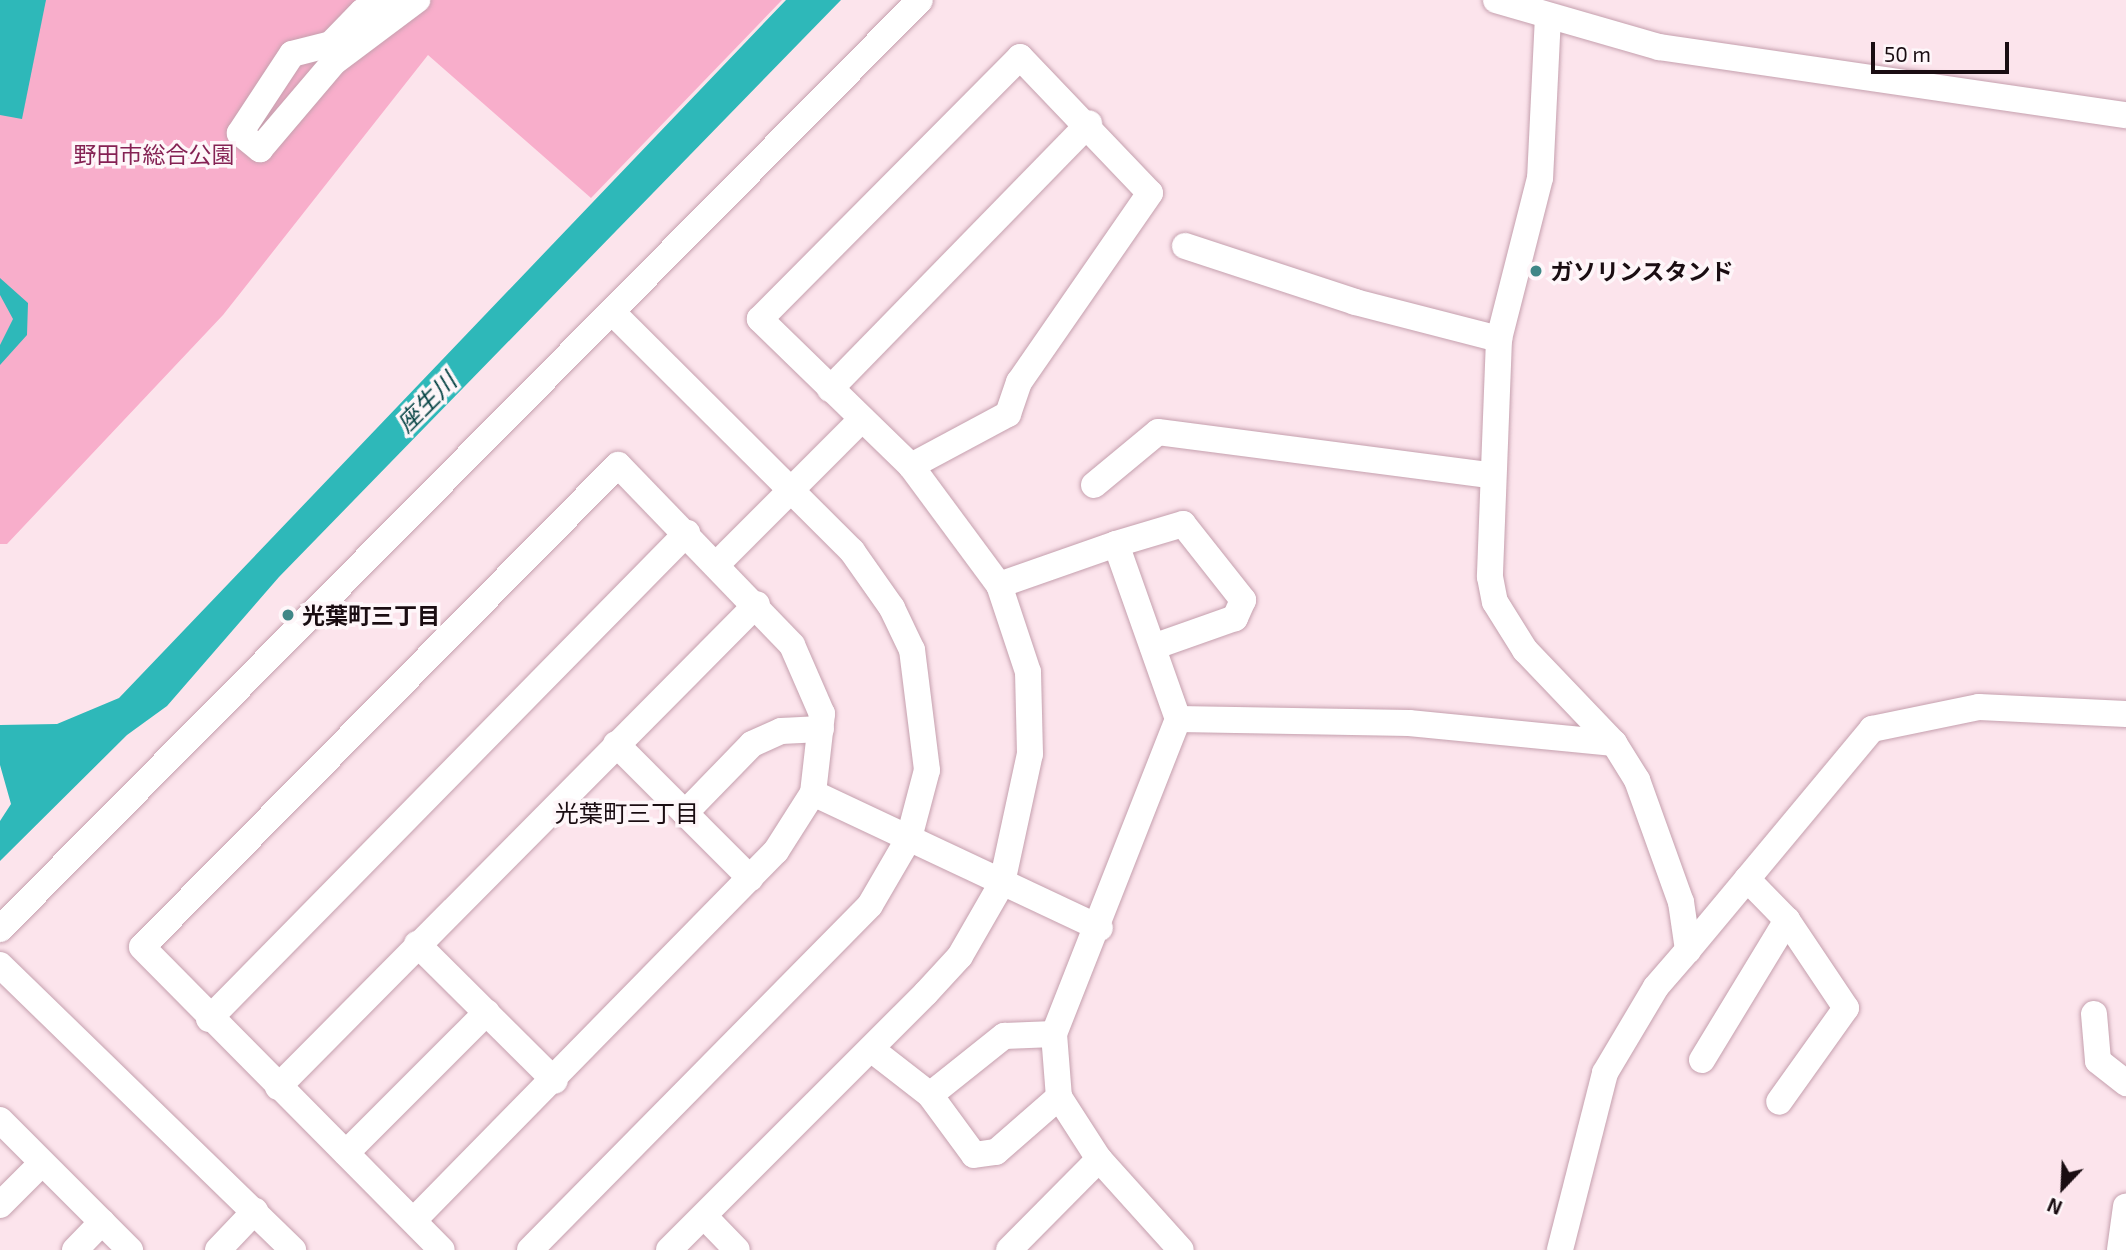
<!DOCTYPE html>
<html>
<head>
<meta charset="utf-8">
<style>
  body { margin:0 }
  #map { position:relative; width:2126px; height:1250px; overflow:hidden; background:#fce4ec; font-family:"Exo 2","Noto Sans JP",sans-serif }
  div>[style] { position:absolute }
  .green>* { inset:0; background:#f8aecb }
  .water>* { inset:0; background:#2eb8b9 }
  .roads { filter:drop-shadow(0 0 2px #c5a0ae) drop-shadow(0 0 2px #c5a0ae) }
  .minor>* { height:26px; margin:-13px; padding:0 13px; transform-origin:13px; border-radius:13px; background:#fff }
  .dots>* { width:19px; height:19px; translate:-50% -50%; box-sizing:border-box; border:4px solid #fef6f9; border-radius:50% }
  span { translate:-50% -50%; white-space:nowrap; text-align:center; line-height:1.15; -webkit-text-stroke:7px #fef6f9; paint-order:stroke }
  .park-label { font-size:23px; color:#852254 }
  .poi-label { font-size:23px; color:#1a0d12; font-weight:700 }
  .left { translate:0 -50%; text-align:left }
  .water-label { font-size:24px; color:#034142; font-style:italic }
  .neighbourhood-label { font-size:24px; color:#1a0d12 }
  .north { position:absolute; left:2028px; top:1152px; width:70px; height:70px; -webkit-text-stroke:5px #fef6f9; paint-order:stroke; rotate:203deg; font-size:19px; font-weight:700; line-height:28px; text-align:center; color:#1a0d12 }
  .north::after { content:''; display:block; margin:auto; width:24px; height:32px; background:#1a0d12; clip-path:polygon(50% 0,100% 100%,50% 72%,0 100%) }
  .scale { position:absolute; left:1871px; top:42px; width:138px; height:32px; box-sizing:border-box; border:4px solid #1a0d12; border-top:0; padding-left:9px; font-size:21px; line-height:24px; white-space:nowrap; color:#1a0d12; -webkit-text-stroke:5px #fef6f9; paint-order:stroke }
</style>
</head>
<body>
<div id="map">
  <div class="green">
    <div style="clip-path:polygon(0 0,782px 0,591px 198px,428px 55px,223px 315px,7px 544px,0 544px)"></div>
  </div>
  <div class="water">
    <div style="clip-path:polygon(0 0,46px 0,22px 119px,0 115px)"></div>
    <div style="clip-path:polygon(786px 0,841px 0,279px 577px,167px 706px,127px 735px,0 861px,0 821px,11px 804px,0 765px,0 725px,57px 724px,119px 698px)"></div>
    <div style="clip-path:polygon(0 278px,28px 303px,27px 335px,0 365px,0 345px,13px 319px,0 295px)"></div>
  </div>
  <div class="roads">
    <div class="minor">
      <div style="left:1496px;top:0;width:170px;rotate:16.1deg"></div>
      <div style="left:1659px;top:47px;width:472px;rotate:8.3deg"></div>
      <div style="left:404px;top:7px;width:42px;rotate:173.2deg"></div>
      <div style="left:362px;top:12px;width:45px;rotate:134.1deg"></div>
      <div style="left:331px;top:44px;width:40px;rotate:165.6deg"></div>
      <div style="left:292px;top:54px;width:95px;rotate:123.4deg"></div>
      <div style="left:240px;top:133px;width:26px;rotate:39deg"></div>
      <div style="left:260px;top:149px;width:114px;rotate:-49.6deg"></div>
      <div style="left:334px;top:62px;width:104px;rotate:-36.8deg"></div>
      <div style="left:1548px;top:16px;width:162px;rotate:92.8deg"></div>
      <div style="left:1540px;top:178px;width:166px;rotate:104.3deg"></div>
      <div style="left:1499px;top:339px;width:238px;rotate:92.2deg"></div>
      <div style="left:1490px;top:577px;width:25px;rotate:79deg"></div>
      <div style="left:1495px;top:602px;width:57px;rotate:58deg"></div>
      <div style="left:1525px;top:650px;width:129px;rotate:46.3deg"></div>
      <div style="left:1614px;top:743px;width:44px;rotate:58.1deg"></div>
      <div style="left:1637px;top:780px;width:130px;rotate:70.2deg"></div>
      <div style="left:1681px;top:902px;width:49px;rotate:81.7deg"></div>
      <div style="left:1688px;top:950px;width:49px;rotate:130.9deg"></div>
      <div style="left:1656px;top:987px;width:100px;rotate:120.7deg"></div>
      <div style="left:1605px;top:1073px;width:183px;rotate:104.3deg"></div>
      <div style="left:1185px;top:246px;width:179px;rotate:18.2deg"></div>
      <div style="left:1355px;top:302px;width:149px;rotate:14.4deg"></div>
      <div style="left:830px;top:389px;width:371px;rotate:-45.7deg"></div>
      <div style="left:1094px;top:485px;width:83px;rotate:-39.6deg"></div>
      <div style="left:1158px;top:432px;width:336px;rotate:7.4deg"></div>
      <div style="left:1116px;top:544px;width:70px;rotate:-16.6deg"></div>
      <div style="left:1183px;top:524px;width:97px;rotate:51.7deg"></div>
      <div style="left:1243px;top:600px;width:20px;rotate:114deg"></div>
      <div style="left:1235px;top:618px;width:87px;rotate:160.5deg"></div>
      <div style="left:717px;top:564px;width:204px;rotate:-45deg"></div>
      <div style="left:999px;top:585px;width:124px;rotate:-19.3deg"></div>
      <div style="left:1116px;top:544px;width:186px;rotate:70.5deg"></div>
      <div style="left:1178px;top:719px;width:339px;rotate:111.5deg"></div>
      <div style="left:1054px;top:1034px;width:63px;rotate:85.5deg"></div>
      <div style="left:1059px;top:1097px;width:74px;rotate:57.2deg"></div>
      <div style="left:1099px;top:1159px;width:122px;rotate:48deg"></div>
      <div style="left:1178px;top:719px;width:231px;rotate:1deg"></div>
      <div style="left:1409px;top:723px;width:206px;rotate:5.6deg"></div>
      <div style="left:616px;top:744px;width:190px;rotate:45deg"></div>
      <div style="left:813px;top:793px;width:317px;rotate:25.2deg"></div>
      <div style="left:685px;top:813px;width:96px;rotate:-45.8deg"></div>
      <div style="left:752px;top:744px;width:32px;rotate:-24deg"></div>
      <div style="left:781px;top:731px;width:40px;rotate:-2.9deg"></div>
      <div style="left:1747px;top:879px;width:57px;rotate:45.7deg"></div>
      <div style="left:1787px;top:920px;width:106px;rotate:56.2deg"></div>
      <div style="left:1846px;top:1008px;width:115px;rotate:125.5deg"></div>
      <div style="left:0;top:929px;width:1307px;rotate:-45.28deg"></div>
      <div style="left:417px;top:944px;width:194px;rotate:44.8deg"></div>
      <div style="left:1688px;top:950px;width:288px;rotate:-50.2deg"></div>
      <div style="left:1872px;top:729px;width:109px;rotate:-11.6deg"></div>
      <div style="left:1979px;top:707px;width:147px;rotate:2.7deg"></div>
      <div style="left:0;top:965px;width:409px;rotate:44.2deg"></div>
      <div style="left:2094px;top:1014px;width:47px;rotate:85.1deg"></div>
      <div style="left:2098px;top:1061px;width:36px;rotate:38deg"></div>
      <div style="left:209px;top:1019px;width:682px;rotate:-45.48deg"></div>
      <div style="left:871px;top:1049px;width:75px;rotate:37.9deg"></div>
      <div style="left:930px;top:1095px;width:74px;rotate:53.7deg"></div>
      <div style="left:974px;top:1155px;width:22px;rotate:-8deg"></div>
      <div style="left:996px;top:1152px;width:84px;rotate:-41.1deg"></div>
      <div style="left:1702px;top:1060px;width:164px;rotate:-58.7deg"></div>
      <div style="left:278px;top:1087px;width:680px;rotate:-45.24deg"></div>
      <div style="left:930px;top:1095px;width:95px;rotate:-38.6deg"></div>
      <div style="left:1004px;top:1036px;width:50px;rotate:-2.3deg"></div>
      <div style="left:0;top:1120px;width:184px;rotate:45deg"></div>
      <div style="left:346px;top:1153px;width:199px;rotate:-45deg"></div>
      <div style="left:0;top:1205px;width:58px;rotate:-45deg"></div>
      <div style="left:704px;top:1216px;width:47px;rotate:45.9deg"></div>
      <div style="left:414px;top:1220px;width:517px;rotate:-45.55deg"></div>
      <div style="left:776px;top:851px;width:69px;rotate:-57.5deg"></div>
      <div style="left:813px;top:793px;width:80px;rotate:-83.5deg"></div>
      <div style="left:822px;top:714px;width:75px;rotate:-113.5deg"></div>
      <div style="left:792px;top:645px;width:250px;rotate:-134deg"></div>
      <div style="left:618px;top:465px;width:677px;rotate:134.64deg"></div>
      <div style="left:142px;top:947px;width:426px;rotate:45.3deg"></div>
      <div style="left:75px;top:1250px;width:39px;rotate:-46deg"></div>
      <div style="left:218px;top:1250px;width:54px;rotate:-46.5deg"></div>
      <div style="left:530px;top:1250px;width:484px;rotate:-45.4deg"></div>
      <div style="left:870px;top:905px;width:78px;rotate:-59.8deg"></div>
      <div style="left:909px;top:838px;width:70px;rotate:-75.2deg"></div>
      <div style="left:927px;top:770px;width:121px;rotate:-97.1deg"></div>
      <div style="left:912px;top:650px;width:47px;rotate:-115.5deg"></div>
      <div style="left:892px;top:608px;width:70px;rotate:-125.1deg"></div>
      <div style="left:852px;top:551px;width:337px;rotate:-135.1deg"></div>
      <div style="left:669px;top:1250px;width:363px;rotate:-45deg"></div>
      <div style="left:926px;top:993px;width:50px;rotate:-47.4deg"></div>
      <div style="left:960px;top:956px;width:84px;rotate:-60.1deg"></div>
      <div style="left:1002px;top:883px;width:132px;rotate:-77.8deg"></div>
      <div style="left:1030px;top:754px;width:82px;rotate:-91.4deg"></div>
      <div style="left:1028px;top:672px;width:92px;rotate:-108.4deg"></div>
      <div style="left:999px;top:585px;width:148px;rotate:-126.5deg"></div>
      <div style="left:911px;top:466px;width:211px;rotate:-135.8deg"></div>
      <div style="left:760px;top:319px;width:369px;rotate:-45.2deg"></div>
      <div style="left:1020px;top:57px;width:188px;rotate:46.3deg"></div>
      <div style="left:1150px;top:193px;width:230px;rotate:124.7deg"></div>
      <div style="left:1019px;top:382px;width:34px;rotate:109deg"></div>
      <div style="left:1008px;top:414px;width:110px;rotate:151.8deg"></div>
      <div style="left:1009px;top:1250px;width:128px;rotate:-45.3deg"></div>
      <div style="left:2120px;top:1250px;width:44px;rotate:-82.2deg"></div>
    </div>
  </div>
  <div class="dots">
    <div style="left:1536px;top:271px;background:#3f8787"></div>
    <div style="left:288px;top:615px;background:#3f8787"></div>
  </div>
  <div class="park-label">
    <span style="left:154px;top:154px">野田市総合公園</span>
  </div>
  <div class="poi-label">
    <span class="left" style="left:1550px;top:271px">ガソリンスタンド</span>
    <span class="left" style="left:302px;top:615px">光葉町三丁目</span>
  </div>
  <div class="water-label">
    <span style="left:426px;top:402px;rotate:-45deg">座生川</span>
  </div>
  <div class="neighbourhood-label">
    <span style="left:627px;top:813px">光葉町三丁目</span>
  </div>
  <div class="north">N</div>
  <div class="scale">50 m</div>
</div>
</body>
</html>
